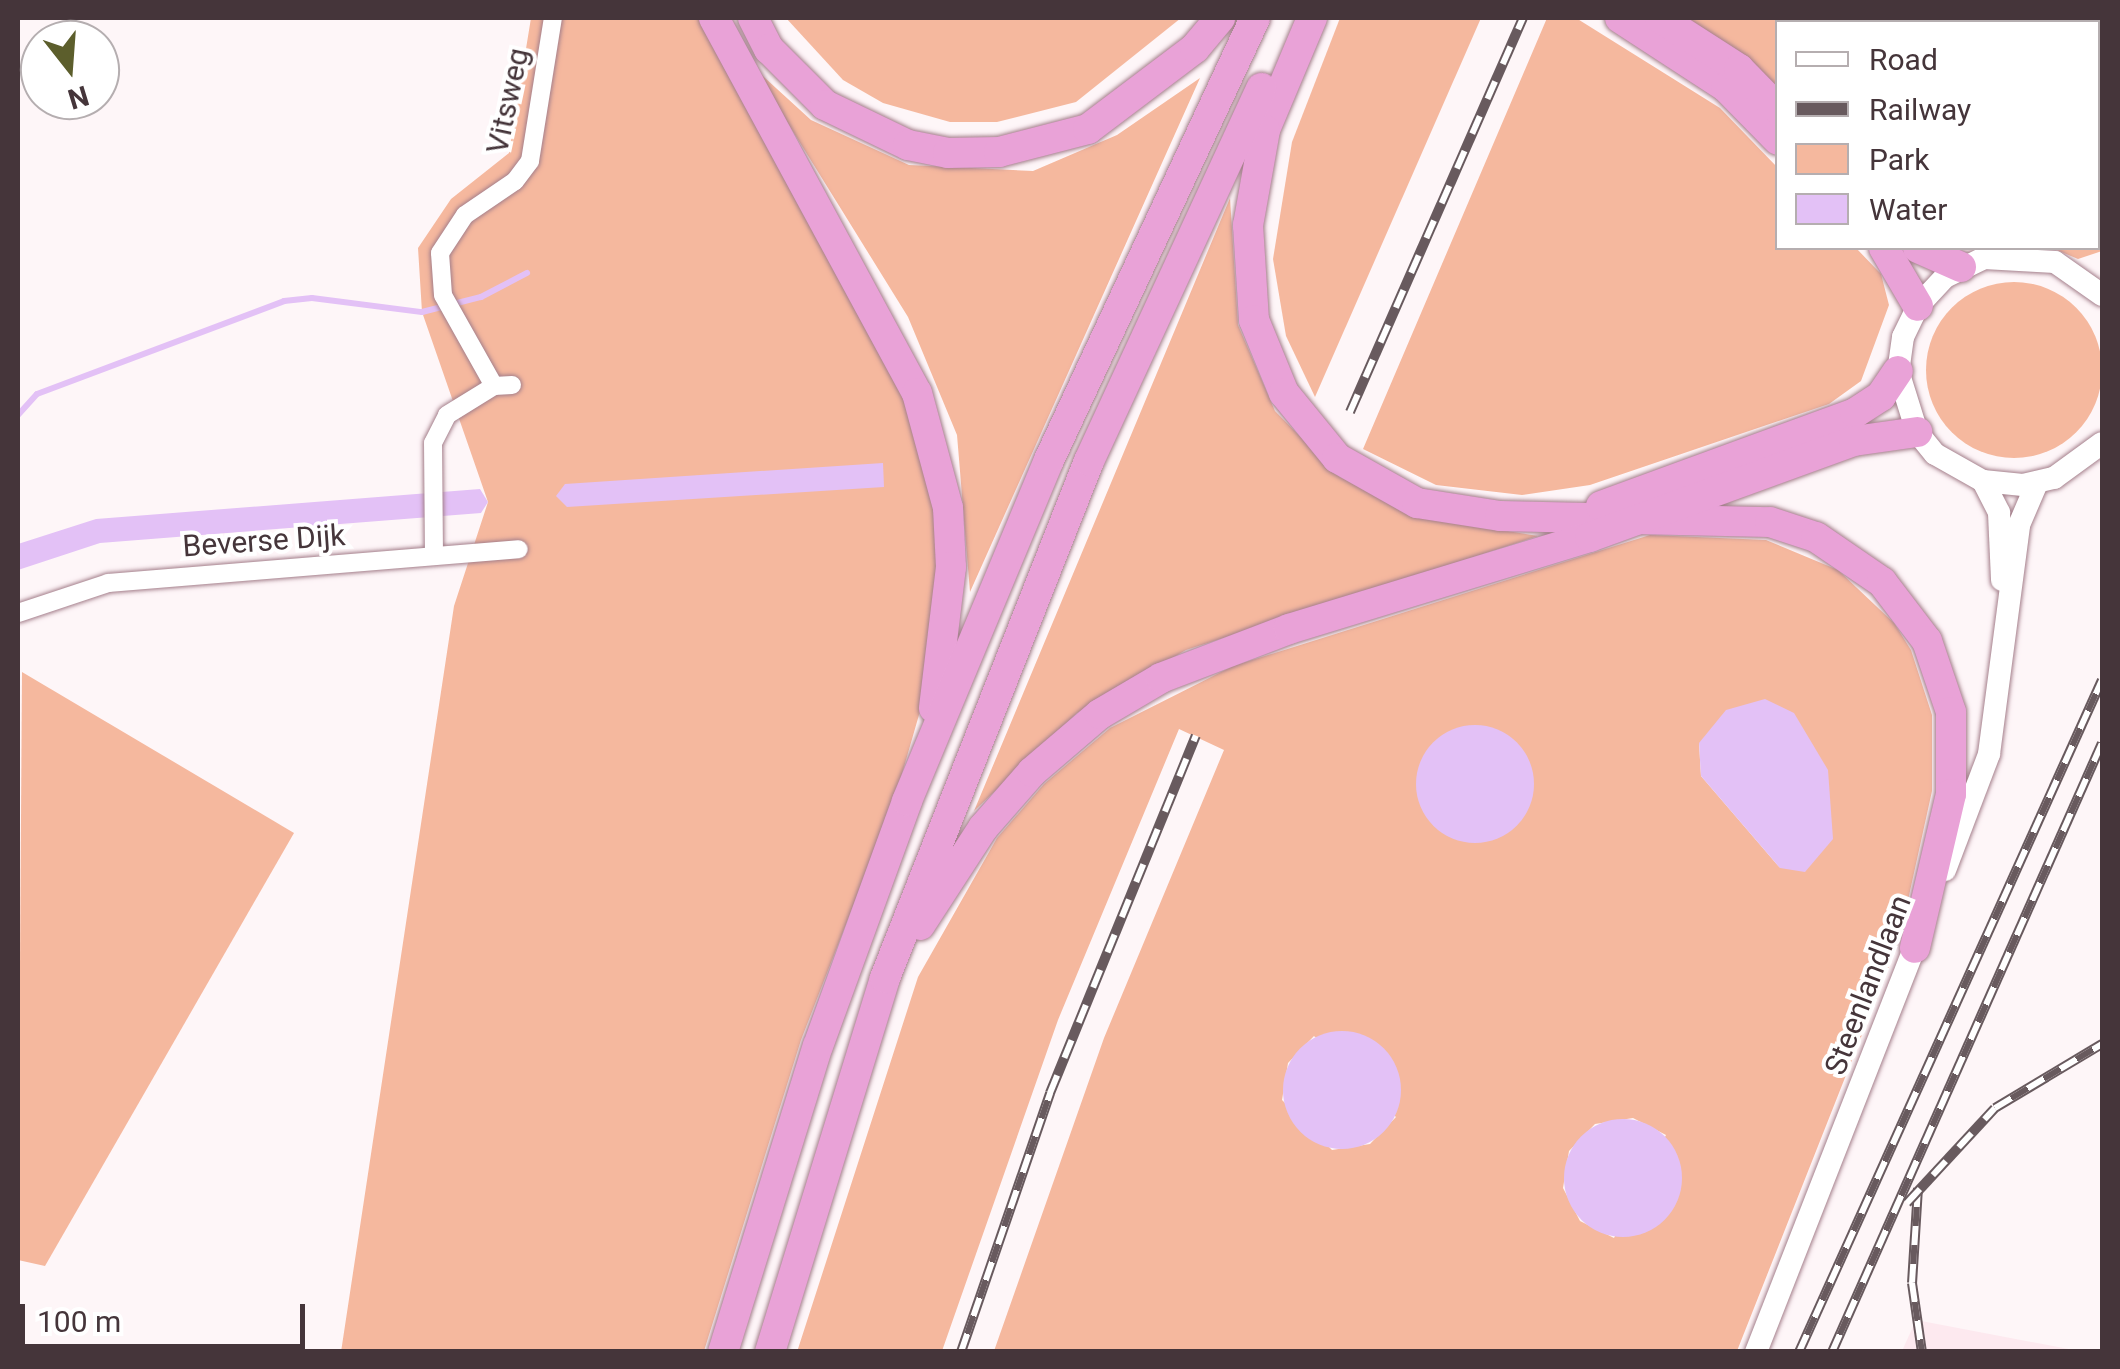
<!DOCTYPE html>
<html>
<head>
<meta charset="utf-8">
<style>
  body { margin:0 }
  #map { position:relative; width:2120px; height:1369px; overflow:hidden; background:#fef6f8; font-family:Roboto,sans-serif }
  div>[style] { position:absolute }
  .built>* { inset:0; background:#fde9ef }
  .green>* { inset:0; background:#f5b89e }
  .round { border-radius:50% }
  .water>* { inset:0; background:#e3c1f6 }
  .stream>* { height:6px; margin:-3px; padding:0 3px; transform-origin:3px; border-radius:3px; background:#e3c1f6 }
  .roads { filter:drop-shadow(0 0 2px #a47f8b) drop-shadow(0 0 2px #a47f8b) }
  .minor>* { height:18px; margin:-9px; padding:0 9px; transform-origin:9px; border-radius:9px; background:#fff }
  .secondary>* { height:22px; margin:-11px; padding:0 11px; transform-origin:11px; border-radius:11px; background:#fff }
  .motorway>* { height:30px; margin:-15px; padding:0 15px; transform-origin:15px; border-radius:15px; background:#e9a2d7 }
  .rail>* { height:10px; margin-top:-5px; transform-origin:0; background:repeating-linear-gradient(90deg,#fff 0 19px,#685a5e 0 38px); box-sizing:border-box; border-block:2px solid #685a5e }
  span { translate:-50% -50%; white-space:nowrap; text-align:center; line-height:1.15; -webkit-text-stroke:8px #fff; paint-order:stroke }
  .street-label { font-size:30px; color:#45353a }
  .frame { position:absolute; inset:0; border:20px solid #45353a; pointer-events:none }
  .legend { position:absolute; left:1775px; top:20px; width:325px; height:230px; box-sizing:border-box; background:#fff; border:2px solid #b5aeb0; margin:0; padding:12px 18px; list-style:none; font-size:30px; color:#45353a }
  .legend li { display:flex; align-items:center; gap:20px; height:50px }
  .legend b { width:50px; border:2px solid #b5aeb0 }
  .north { position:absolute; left:20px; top:20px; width:100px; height:100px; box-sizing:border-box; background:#fff; border:2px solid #b5aeb0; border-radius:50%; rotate:163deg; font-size:28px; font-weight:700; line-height:40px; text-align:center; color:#45353a }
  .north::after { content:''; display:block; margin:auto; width:35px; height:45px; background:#5c5e2c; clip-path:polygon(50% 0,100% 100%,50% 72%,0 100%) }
  .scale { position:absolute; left:20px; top:1304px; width:285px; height:45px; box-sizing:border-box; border:5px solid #45353a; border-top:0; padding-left:12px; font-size:30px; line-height:35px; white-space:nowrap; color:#45353a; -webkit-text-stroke:8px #fff; paint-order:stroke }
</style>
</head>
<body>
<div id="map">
  <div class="built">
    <div style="clip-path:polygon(1916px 1320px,2079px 1351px,1902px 1351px)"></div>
  </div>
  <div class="green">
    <div style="clip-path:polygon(531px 18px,700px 18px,905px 398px,935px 510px,938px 566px,923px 701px,895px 798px,801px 1040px,704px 1351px,341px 1352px,454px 606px,488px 502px,422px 312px,418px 248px,451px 199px,509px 153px)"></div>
    <div style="clip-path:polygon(786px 18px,1181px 18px,1076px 102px,997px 122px,950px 122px,883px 103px,843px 80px)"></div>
    <div style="clip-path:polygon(1340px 18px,1481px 18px,1315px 397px,1286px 336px,1273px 259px,1292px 142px)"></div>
    <div style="clip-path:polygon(1547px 18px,1576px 18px,1720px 108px,1777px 167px,1778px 248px,1856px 248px,1881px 274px,1889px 305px,1861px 381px,1829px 404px,1590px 485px,1522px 495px,1436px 485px,1363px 449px)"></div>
    <div style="clip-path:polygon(1683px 18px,2102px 18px,2102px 251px,2078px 259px,2052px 248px,2098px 248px,2098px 22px,1778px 22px,1777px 90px)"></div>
    <div style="clip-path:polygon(753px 67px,811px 120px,909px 165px,1033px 171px,1117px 135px,1200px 78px,970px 592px,957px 435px,908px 317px)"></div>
    <div style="clip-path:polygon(1230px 198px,1238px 325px,1275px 411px,1340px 477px,1413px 516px,1538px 536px,1186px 650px,1077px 713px,974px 811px)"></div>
    <div class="round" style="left:1926px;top:282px;width:176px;height:176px"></div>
    <div style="clip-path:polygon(evenodd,1650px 535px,1766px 540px,1838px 570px,1894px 623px,1911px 650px,1932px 715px,1932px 791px,1899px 941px,1737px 1351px,994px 1351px,1104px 1038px,1224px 750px,1179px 729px,1058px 1020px,942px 1351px,797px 1352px,918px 977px,997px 838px,1044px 784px,1110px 728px,1233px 666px,1650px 535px,1699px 743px,1780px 868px,1701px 776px,1699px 743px,1650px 535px,1314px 1036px,1396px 1117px,1370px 1144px,1332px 1150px,1282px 1100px,1288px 1063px,1314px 1036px,1650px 535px,1633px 1118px,1666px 1135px,1614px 1238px,1580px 1221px,1563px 1188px,1569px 1151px,1595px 1124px,1633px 1118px)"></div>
    <div style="clip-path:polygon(22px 672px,294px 833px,45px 1266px,18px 1260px)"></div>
  </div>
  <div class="water">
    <div style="clip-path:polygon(883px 463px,884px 487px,567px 507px,556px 496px,565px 484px)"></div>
    <div style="clip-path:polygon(480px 489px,488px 502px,481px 513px,100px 543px,18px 570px,18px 544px,96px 519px)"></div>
    <div style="clip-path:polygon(1765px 699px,1794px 713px,1828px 770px,1833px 839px,1805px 872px,1780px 868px,1701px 776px,1699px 743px,1726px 710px)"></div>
    <div class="round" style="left:1416px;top:725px;width:118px;height:118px"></div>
    <div class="round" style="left:1283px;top:1031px;width:118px;height:118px"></div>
    <div class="round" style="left:1564px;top:1119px;width:118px;height:118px"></div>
  </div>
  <div class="stream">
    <div style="left:18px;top:415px;width:28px;rotate:-48deg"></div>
    <div style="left:37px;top:394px;width:264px;rotate:-20.6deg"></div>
    <div style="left:284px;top:301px;width:28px;rotate:-6deg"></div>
    <div style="left:312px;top:298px;width:111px;rotate:7.3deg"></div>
    <div style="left:422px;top:312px;width:61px;rotate:-14.3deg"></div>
    <div style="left:481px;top:297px;width:52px;rotate:-27.6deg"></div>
  </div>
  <div class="roads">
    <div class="minor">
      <div style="left:494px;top:386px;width:104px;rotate:-119.3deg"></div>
      <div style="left:443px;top:295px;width:42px;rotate:-94.1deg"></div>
      <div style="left:440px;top:253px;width:45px;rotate:-56.7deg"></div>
      <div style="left:465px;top:215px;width:60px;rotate:-34.2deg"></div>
      <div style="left:515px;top:181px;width:25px;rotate:-53deg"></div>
      <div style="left:530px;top:161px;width:145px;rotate:-80.9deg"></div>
      <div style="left:434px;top:556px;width:113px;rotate:-90.5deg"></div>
      <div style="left:433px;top:443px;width:31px;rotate:-63deg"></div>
      <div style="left:447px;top:415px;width:55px;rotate:-31.7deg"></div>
      <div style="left:494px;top:386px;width:18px;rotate:-3deg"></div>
      <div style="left:18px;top:613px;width:95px;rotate:-18.4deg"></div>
      <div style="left:108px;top:583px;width:412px;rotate:-4.7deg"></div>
    </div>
    <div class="secondary">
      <div style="left:2102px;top:295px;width:57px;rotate:-144.9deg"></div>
      <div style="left:2055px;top:262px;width:71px;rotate:-176.8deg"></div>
      <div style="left:1984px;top:258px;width:43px;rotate:154deg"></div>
      <div style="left:1945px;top:277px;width:40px;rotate:133deg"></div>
      <div style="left:1918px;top:306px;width:34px;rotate:116deg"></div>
      <div style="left:1903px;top:337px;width:34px;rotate:98deg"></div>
      <div style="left:1898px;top:371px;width:64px;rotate:72.7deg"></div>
      <div style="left:1917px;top:432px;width:28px;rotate:51deg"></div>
      <div style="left:1935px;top:454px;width:55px;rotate:29.4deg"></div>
      <div style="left:1983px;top:481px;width:40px;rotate:5.7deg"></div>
      <div style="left:2023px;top:485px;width:32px;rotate:-13deg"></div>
      <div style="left:2054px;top:478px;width:59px;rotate:-36.1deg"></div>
      <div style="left:1983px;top:481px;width:36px;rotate:63deg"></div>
      <div style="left:1999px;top:513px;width:67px;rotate:87.4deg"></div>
      <div style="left:1945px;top:870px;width:124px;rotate:-69.2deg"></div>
      <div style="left:1989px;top:754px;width:231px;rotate:-82.5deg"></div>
      <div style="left:2019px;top:525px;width:46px;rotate:-66.8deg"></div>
      <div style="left:1756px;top:1352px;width:446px;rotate:-68.6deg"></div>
    </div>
    <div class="motorway">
      <div style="left:714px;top:18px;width:426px;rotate:61.6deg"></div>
      <div style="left:917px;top:393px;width:119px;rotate:74.9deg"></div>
      <div style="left:948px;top:508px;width:59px;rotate:87.1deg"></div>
      <div style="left:951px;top:567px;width:142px;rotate:96.9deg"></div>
      <div style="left:753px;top:18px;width:35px;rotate:63deg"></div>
      <div style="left:769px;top:49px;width:79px;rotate:45deg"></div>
      <div style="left:825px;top:105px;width:92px;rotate:25.7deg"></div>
      <div style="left:908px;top:145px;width:41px;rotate:11.3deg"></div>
      <div style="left:948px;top:153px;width:51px;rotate:-1.1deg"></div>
      <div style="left:999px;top:152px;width:92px;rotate:-14.5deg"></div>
      <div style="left:1088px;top:129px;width:134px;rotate:-37.1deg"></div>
      <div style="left:1195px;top:48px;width:39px;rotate:-50deg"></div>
      <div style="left:1312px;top:18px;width:121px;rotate:112.8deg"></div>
      <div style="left:1265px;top:130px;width:97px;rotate:100.1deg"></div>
      <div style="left:1248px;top:225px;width:95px;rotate:86.4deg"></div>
      <div style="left:1254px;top:320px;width:79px;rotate:67.7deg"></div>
      <div style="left:1284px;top:393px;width:84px;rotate:50.8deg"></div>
      <div style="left:1337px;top:458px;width:92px;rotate:29.4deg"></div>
      <div style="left:1417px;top:503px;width:84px;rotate:8.9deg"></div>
      <div style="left:1500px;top:516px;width:270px;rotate:1.3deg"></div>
      <div style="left:1770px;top:522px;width:48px;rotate:18.1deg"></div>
      <div style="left:1816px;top:537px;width:80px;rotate:34.3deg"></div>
      <div style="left:1882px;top:582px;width:74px;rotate:52.7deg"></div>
      <div style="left:1927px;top:641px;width:75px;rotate:71.3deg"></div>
      <div style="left:1951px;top:712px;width:82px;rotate:90deg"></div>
      <div style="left:1951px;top:794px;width:158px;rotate:103.2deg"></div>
      <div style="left:1620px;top:18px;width:126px;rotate:33.1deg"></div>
      <div style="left:1726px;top:87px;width:74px;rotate:45.5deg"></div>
      <div style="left:1660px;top:18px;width:94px;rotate:32.8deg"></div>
      <div style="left:1739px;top:69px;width:56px;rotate:45.7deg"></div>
      <div style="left:1884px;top:248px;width:67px;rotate:59.6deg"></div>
      <div style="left:1918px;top:248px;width:47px;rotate:23.8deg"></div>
      <div style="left:1601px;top:506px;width:270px;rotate:-20.1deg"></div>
      <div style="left:1855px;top:413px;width:31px;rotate:-33deg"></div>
      <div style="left:1881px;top:396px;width:30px;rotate:-56deg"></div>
      <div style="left:920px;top:925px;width:116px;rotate:-57deg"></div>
      <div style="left:983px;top:828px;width:74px;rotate:-48.8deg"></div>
      <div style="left:1032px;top:772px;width:89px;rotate:-40.5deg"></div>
      <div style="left:1100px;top:714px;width:71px;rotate:-30.5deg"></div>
      <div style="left:1161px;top:678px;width:137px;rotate:-20.9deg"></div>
      <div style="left:1289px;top:629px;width:315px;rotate:-17deg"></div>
      <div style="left:1590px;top:537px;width:281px;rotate:-20deg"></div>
      <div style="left:1854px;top:441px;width:64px;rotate:-8.1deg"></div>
      <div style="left:723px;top:1352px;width:320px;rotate:-72.8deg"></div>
      <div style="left:818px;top:1046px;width:261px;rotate:-70deg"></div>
      <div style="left:907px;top:801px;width:369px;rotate:-67.4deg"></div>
      <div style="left:1049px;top:460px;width:488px;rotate:-65deg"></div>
      <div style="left:770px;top:1352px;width:391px;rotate:-72.9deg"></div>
      <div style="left:885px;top:978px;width:556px;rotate:-68.47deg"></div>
      <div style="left:1089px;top:461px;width:411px;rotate:-65.2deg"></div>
    </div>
  </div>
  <div class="rail">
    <div style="left:1350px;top:412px;width:430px;rotate:-66.3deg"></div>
    <div style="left:1918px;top:1188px;width:95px;rotate:93.6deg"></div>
    <div style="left:1912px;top:1283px;width:70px;rotate:81.8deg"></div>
    <div style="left:1907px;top:1203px;width:129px;rotate:-47.2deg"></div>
    <div style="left:1995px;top:1108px;width:125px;rotate:-30.9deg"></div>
    <div style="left:961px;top:1352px;width:274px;rotate:-71deg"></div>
    <div style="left:1050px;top:1093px;width:386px;rotate:-67.8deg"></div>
    <div style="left:1799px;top:1352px;width:737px;rotate:-65.73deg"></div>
    <div style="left:1832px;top:1352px;width:666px;rotate:-66.09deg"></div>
  </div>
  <div class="street-label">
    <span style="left:508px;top:101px;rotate:-78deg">Vitsweg</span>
    <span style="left:264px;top:541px;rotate:-4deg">Beverse Dijk</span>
    <span style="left:1868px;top:985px;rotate:-69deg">Steenlandlaan</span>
  </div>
  <div class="frame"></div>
  <ul class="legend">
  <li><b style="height:12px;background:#fff"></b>Road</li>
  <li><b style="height:12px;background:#685a5e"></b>Railway</li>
  <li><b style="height:28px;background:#f5b89e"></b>Park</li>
  <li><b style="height:28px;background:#e3c1f6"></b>Water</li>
  </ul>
  <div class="north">N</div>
  <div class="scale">100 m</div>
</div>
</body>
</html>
